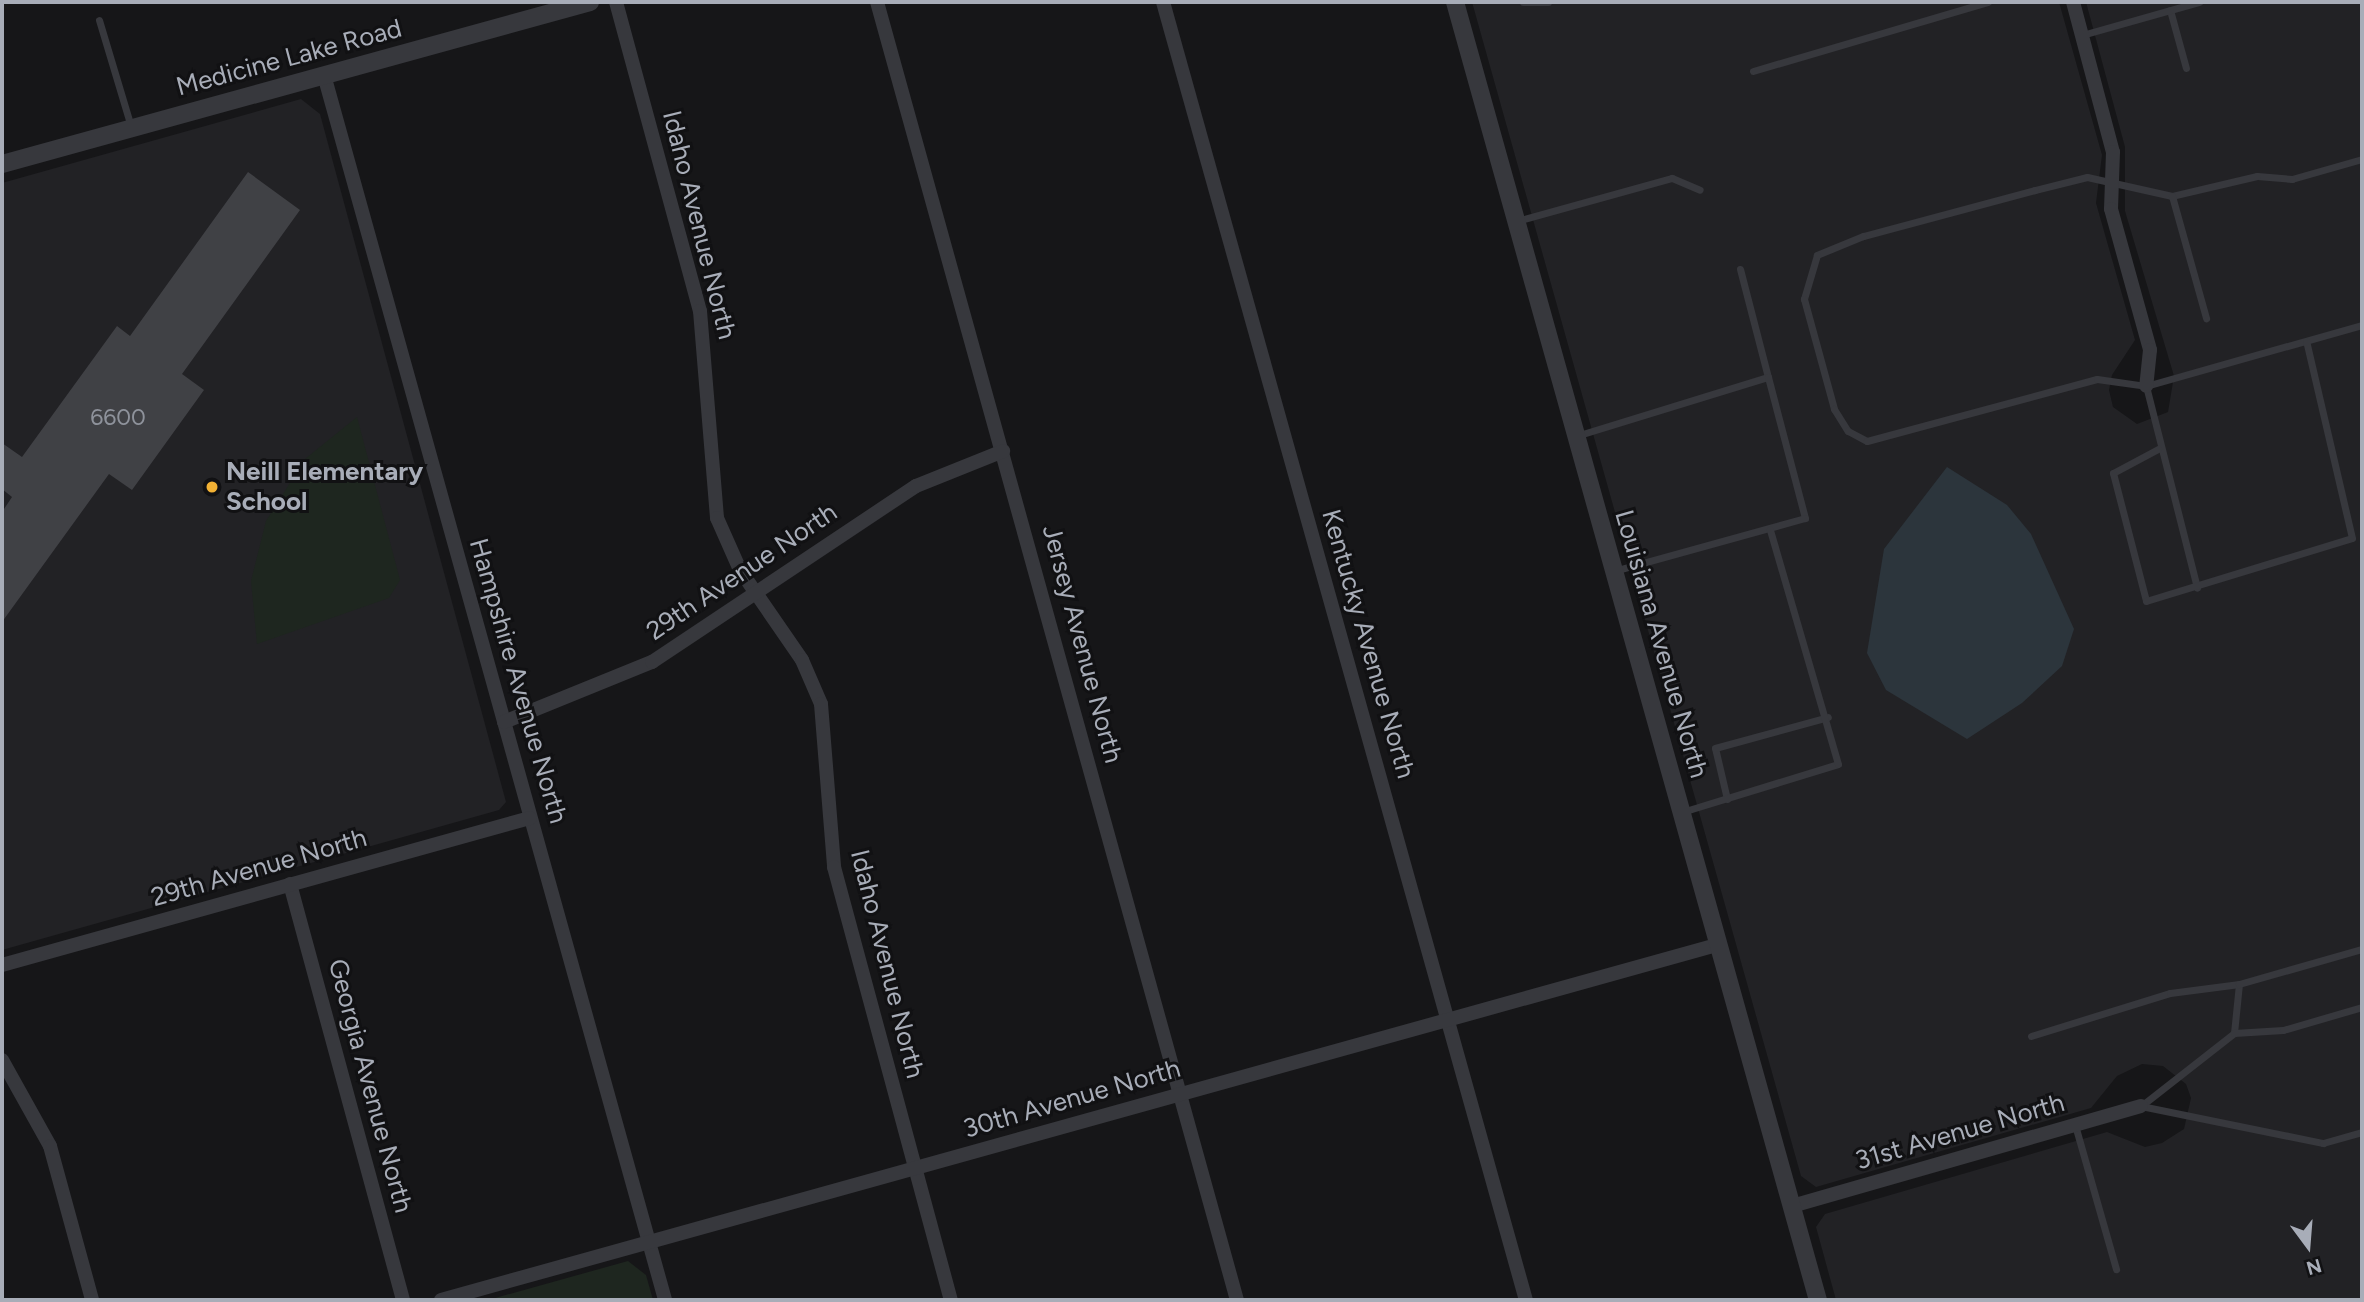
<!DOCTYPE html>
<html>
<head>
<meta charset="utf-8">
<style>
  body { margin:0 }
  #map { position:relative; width:2364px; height:1302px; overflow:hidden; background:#161618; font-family:Figtree,sans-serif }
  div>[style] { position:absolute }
  .built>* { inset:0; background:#222225 }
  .green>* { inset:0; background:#1e261f }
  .water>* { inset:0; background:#2c353c }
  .building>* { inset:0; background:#404145 }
  .service>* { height:7px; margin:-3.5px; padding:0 3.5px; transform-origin:3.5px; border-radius:3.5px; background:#37383d }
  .minor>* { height:14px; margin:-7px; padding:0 7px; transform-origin:7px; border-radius:7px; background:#37383d }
  .tertiary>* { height:18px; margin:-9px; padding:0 9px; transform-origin:9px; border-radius:9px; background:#37383d }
  .dots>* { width:19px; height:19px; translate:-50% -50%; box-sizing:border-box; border:4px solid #111113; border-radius:50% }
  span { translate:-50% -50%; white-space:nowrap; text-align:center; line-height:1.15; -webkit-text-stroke:6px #111113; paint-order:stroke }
  .number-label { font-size:23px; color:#8e929b }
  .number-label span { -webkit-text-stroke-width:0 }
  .street-label { font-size:26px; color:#a8adb8 }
  .poi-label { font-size:26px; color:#a8adb8; font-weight:700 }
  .left { translate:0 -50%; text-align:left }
  .frame { position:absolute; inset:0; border:4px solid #a8adb8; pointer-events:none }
  .north { position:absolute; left:2273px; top:1211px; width:70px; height:70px; -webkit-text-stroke:5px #111113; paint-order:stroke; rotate:164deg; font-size:19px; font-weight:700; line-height:28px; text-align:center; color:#a8adb8 }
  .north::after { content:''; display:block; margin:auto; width:24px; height:32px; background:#a8adb8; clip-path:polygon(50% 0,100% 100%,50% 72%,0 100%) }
</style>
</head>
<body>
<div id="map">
  <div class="built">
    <div style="clip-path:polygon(1472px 2px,2059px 2px,2102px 155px,2096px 203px,2135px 340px,2112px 375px,2109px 390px,2113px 407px,2137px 424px,2168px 412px,2174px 376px,2125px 211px,2125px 147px,2086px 2px,2362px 2px,2362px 1300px,1836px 1300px,1816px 1227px,1825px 1214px,2107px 1132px,2145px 1147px,2162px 1143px,2184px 1129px,2191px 1098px,2186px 1084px,2163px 1066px,2142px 1064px,2117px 1076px,2091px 1108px,1816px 1187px,1801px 1176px)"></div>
    <div style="clip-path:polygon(301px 99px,320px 114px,506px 802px,499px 810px,2px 950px,2px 183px)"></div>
  </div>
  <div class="green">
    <div style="clip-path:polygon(357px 417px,400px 580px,389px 598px,257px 644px,251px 581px,266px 521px,305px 459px)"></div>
    <div style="clip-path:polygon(628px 1261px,646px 1275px,653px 1300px,488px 1300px)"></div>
  </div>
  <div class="water">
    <div style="clip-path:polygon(1947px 467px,2007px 505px,2031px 534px,2074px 629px,2062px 666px,2022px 703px,1967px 739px,1886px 690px,1867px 653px,1884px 549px)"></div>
  </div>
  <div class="building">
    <div style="clip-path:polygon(248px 172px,300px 210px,182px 374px,204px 390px,132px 490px,109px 474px,2px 622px,2px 512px,12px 497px,2px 489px,2px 443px,22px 457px,117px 326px,130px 336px)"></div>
  </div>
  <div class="service">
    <div style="left:1523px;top:2px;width:25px"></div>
    <div style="left:2170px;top:10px;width:60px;rotate:74.6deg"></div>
    <div style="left:99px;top:20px;width:112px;rotate:73.3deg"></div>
    <div style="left:2082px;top:35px;width:122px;rotate:-15.8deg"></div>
    <div style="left:1753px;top:71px;width:245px;rotate:-16.4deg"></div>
    <div style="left:2362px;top:159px;width:73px;rotate:164.1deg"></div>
    <div style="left:2292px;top:179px;width:35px;rotate:-175deg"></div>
    <div style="left:2257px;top:176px;width:87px;rotate:166.8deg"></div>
    <div style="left:2172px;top:196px;width:87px;rotate:-167.4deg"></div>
    <div style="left:2087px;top:177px;width:54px;rotate:166deg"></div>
    <div style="left:2035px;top:190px;width:178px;rotate:165deg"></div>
    <div style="left:1863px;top:236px;width:50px;rotate:157.6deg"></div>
    <div style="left:1817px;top:255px;width:46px;rotate:106.5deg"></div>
    <div style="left:1804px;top:299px;width:114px;rotate:74.7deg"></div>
    <div style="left:1834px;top:409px;width:26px;rotate:58deg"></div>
    <div style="left:1848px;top:431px;width:21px;rotate:28deg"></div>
    <div style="left:1867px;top:441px;width:238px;rotate:-15.1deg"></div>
    <div style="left:2097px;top:379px;width:49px;rotate:8.1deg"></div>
    <div style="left:2146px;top:386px;width:224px;rotate:-15.8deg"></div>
    <div style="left:2172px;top:196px;width:127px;rotate:74.4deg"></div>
    <div style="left:1517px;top:221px;width:161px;rotate:-15.5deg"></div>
    <div style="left:1672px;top:178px;width:30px;rotate:23deg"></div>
    <div style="left:1740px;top:269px;width:112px;rotate:75.5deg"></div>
    <div style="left:2146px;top:386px;width:208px;rotate:75.8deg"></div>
    <div style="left:1576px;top:436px;width:201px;rotate:-17.1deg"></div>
    <div style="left:1768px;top:377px;width:146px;rotate:75.3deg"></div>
    <div style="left:1805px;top:518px;width:198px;rotate:164.5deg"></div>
    <div style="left:2158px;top:449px;width:51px;rotate:151.9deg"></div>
    <div style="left:2113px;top:473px;width:132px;rotate:75.5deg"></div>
    <div style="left:2146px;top:601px;width:215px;rotate:-17deg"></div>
    <div style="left:2352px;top:538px;width:202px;rotate:-103.1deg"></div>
    <div style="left:1727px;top:799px;width:52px;rotate:-103.2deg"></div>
    <div style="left:1715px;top:748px;width:117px;rotate:-15.3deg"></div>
    <div style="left:1682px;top:812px;width:163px;rotate:-17.1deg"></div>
    <div style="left:1838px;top:764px;width:244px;rotate:-106.2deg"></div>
    <div style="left:2234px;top:1033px;width:49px;rotate:-84.2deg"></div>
    <div style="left:2031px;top:1036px;width:145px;rotate:-17.2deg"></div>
    <div style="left:2170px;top:993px;width:70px;rotate:-7.4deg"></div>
    <div style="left:2239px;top:984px;width:128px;rotate:-15.9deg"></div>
    <div style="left:2141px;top:1106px;width:118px;rotate:-38.1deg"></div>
    <div style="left:2234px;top:1033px;width:49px;rotate:-3.5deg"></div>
    <div style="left:2283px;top:1030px;width:82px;rotate:-16.2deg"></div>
    <div style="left:2141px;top:1106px;width:186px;rotate:11.5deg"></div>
    <div style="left:2323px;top:1143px;width:41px;rotate:-15.8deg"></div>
    <div style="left:2075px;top:1125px;width:150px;rotate:74.1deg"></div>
  </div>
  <div class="minor">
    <div style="left:616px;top:2px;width:320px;rotate:74.8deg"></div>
    <div style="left:700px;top:311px;width:208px;rotate:85.3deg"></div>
    <div style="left:717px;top:518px;width:57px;rotate:66.1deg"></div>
    <div style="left:740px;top:570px;width:109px;rotate:55.4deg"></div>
    <div style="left:802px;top:660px;width:48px;rotate:66.6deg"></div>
    <div style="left:821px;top:704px;width:164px;rotate:85.4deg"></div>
    <div style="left:834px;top:867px;width:449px;rotate:74.9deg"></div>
    <div style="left:877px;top:2px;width:1347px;rotate:74.5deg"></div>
    <div style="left:1163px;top:2px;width:1348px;rotate:74.38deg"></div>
    <div style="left:2073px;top:2px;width:155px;rotate:75.1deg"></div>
    <div style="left:2113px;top:152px;width:57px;rotate:92deg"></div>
    <div style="left:2111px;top:209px;width:146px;rotate:74.5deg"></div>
    <div style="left:2150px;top:350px;width:36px;rotate:96deg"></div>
    <div style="left:324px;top:75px;width:1272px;rotate:74.44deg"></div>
    <div style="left:504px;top:722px;width:160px;rotate:-22.1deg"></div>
    <div style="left:652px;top:662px;width:317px;rotate:-33.7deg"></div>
    <div style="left:916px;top:486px;width:94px;rotate:-21.9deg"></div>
    <div style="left:290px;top:884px;width:431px;rotate:74.8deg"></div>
    <div style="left:2px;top:965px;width:548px;rotate:-15.56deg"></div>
    <div style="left:2px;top:1060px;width:98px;rotate:60.8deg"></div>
    <div style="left:50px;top:1146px;width:160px;rotate:74.7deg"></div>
    <div style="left:1792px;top:1206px;width:363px;rotate:-16deg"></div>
    <div style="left:441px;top:1300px;width:1324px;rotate:-15.55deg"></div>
  </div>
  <div class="tertiary">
    <div style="left:1455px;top:2px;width:1348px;rotate:74.38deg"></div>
    <div style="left:2px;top:164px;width:610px;rotate:-15.4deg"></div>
  </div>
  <div class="dots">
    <div style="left:212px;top:487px;background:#f2b134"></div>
  </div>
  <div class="number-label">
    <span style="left:118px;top:417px">6600</span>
  </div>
  <div class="street-label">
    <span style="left:289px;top:58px;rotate:-15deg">Medicine Lake Road</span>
    <span style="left:699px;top:225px;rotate:76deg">Idaho Avenue North</span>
    <span style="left:742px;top:572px;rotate:-34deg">29th Avenue North</span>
    <span style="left:1082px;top:644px;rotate:75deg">Jersey Avenue North</span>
    <span style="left:1368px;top:644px;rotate:74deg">Kentucky Avenue North</span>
    <span style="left:1661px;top:644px;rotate:74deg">Louisiana Avenue North</span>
    <span style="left:518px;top:681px;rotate:74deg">Hampshire Avenue North</span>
    <span style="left:259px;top:868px;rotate:-16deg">29th Avenue North</span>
    <span style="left:887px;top:964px;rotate:76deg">Idaho Avenue North</span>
    <span style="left:370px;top:1086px;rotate:75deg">Georgia Avenue North</span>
    <span style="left:1072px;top:1099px;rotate:-16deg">30th Avenue North</span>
    <span style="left:1960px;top:1132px;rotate:-16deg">31st Avenue North</span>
  </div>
  <div class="poi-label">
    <span class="left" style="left:226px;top:487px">Neill Elementary<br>School</span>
  </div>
  <div class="frame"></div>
  <div class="north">N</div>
</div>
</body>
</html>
